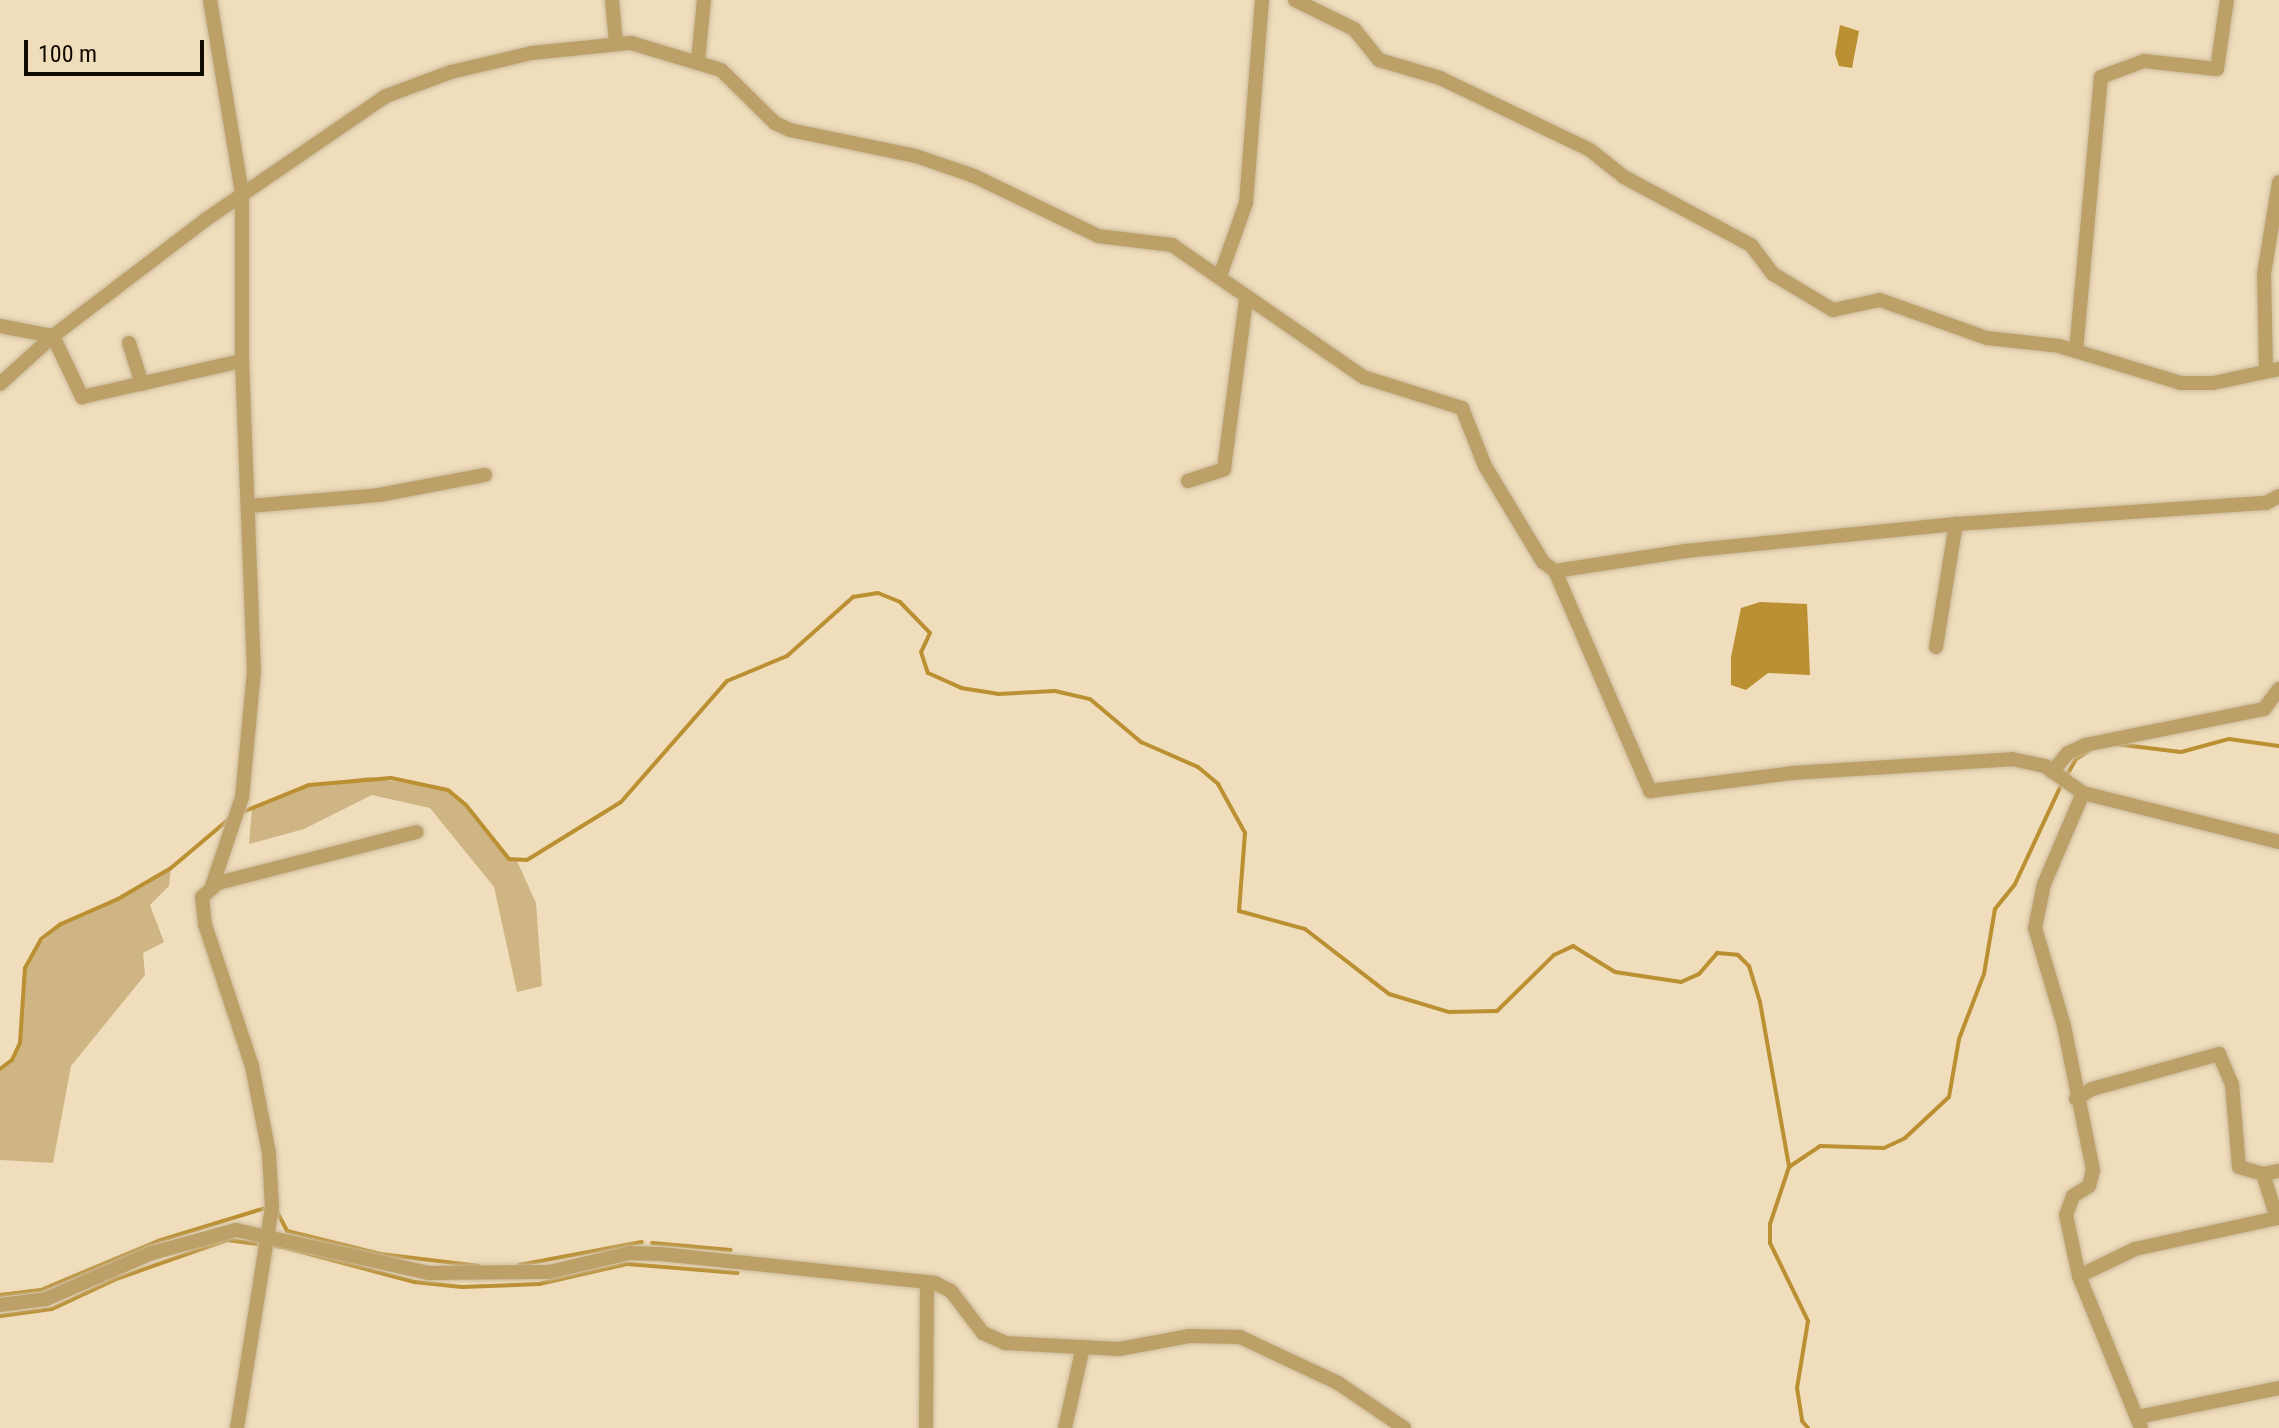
<!DOCTYPE html>
<html>
<head>
<meta charset="utf-8">
<style>
  body { margin:0 }
  #map { position:relative; width:2279px; height:1428px; overflow:hidden; background:#efddbb; font-family:"Roboto Condensed",sans-serif }
  div>[style] { position:absolute }
  .green>* { inset:0; background:#cfb583 }
  .water>* { inset:0; background:#bb9033 }
  .stream>* { height:4px; margin:-2px; padding:0 2px; transform-origin:2px; border-radius:2px; background:#bb9033 }
  .roads { filter:drop-shadow(0 0 2px #cbbb9d) drop-shadow(0 0 2px #cbbb9d) }
  .minor>* { height:14px; margin:-7px; padding:0 7px; transform-origin:7px; border-radius:7px; background:#bca068 }
  span { translate:-50% -50%; white-space:nowrap; text-align:center; line-height:1.15; -webkit-text-stroke:6px #efddbb; paint-order:stroke }
  .scale { position:absolute; left:24px; top:40px; width:180px; height:36px; box-sizing:border-box; border:4px solid #110b02; border-top:0; padding-left:10px; font-size:24px; line-height:28px; white-space:nowrap; color:#110b02; -webkit-text-stroke:6px #efddbb; paint-order:stroke }
</style>
</head>
<body>
<div id="map">
  <div class="green">
    <div style="clip-path:polygon(368px 777px,448px 790px,466px 805px,505px 855px,517px 861px,536px 903px,542px 986px,517px 992px,494px 887px,430px 808px,372px 795px,304px 829px,249px 844px,252px 807px,309px 785px)"></div>
    <div style="clip-path:polygon(171px 868px,169px 886px,150px 905px,164px 942px,143px 953px,145px 975px,71px 1066px,53px 1163px,0 1160px,0 1069px,12px 1060px,20px 1043px,23px 976px,32px 951px,61px 924px,118px 899px)"></div>
  </div>
  <div class="water">
    <div style="clip-path:polygon(1840px 25px,1859px 31px,1852px 68px,1839px 66px,1835px 54px)"></div>
    <div style="clip-path:polygon(1760px 602px,1807px 604px,1810px 675px,1768px 673px,1746px 690px,1731px 685px,1731px 657px,1741px 608px)"></div>
  </div>
  <div class="stream">
    <div style="left:2116px;top:744px;width:65px;rotate:7deg"></div>
    <div style="left:2181px;top:752px;width:50px;rotate:-15.2deg"></div>
    <div style="left:2229px;top:739px;width:50px;rotate:8deg"></div>
    <div style="left:2067px;top:775px;width:18px;rotate:-61deg"></div>
    <div style="left:2076px;top:759px;width:17px;rotate:-33deg"></div>
    <div style="left:240px;top:813px;width:74px;rotate:-22.1deg"></div>
    <div style="left:309px;top:785px;width:82px;rotate:-4.9deg"></div>
    <div style="left:391px;top:778px;width:58px;rotate:11.9deg"></div>
    <div style="left:448px;top:790px;width:23px;rotate:40deg"></div>
    <div style="left:466px;top:805px;width:69px;rotate:51.5deg"></div>
    <div style="left:509px;top:859px;width:18px;rotate:3deg"></div>
    <div style="left:527px;top:860px;width:110px;rotate:-31.7deg"></div>
    <div style="left:621px;top:802px;width:161px;rotate:-48.8deg"></div>
    <div style="left:727px;top:681px;width:65px;rotate:-22.6deg"></div>
    <div style="left:787px;top:656px;width:89px;rotate:-41.8deg"></div>
    <div style="left:853px;top:597px;width:25px;rotate:-9deg"></div>
    <div style="left:878px;top:593px;width:24px;rotate:22deg"></div>
    <div style="left:900px;top:602px;width:43px;rotate:45.9deg"></div>
    <div style="left:930px;top:633px;width:21px;rotate:115deg"></div>
    <div style="left:921px;top:652px;width:22px;rotate:72deg"></div>
    <div style="left:928px;top:673px;width:36px;rotate:24deg"></div>
    <div style="left:961px;top:688px;width:37px;rotate:9deg"></div>
    <div style="left:998px;top:694px;width:57px;rotate:-3deg"></div>
    <div style="left:1055px;top:691px;width:36px;rotate:13deg"></div>
    <div style="left:1090px;top:699px;width:67px;rotate:40.1deg"></div>
    <div style="left:1141px;top:742px;width:62px;rotate:23.7deg"></div>
    <div style="left:1198px;top:767px;width:26px;rotate:40deg"></div>
    <div style="left:1218px;top:784px;width:56px;rotate:61.1deg"></div>
    <div style="left:1245px;top:833px;width:78px;rotate:94.4deg"></div>
    <div style="left:1239px;top:911px;width:68px;rotate:15.3deg"></div>
    <div style="left:1305px;top:929px;width:106px;rotate:37.7deg"></div>
    <div style="left:1389px;top:994px;width:63px;rotate:16.7deg"></div>
    <div style="left:1449px;top:1012px;width:48px;rotate:-1.2deg"></div>
    <div style="left:1497px;top:1011px;width:80px;rotate:-44.5deg"></div>
    <div style="left:1554px;top:955px;width:21px;rotate:-25deg"></div>
    <div style="left:1573px;top:946px;width:49px;rotate:31.8deg"></div>
    <div style="left:1615px;top:972px;width:67px;rotate:8.6deg"></div>
    <div style="left:1681px;top:982px;width:20px;rotate:-24deg"></div>
    <div style="left:1699px;top:974px;width:28px;rotate:-49deg"></div>
    <div style="left:1717px;top:953px;width:21px;rotate:5deg"></div>
    <div style="left:1738px;top:955px;width:16px;rotate:45deg"></div>
    <div style="left:1749px;top:966px;width:38px;rotate:73deg"></div>
    <div style="left:1760px;top:1002px;width:168px;rotate:80deg"></div>
    <div style="left:1789px;top:1167px;width:60px;rotate:108.4deg"></div>
    <div style="left:1770px;top:1224px;width:19px;rotate:90deg"></div>
    <div style="left:1770px;top:1243px;width:87px;rotate:64deg"></div>
    <div style="left:1808px;top:1321px;width:68px;rotate:99.3deg"></div>
    <div style="left:1797px;top:1388px;width:33px;rotate:81deg"></div>
    <div style="left:1802px;top:1421px;width:9px;rotate:49deg"></div>
    <div style="left:0;top:1069px;width:15px;rotate:-37deg"></div>
    <div style="left:12px;top:1060px;width:19px;rotate:-65deg"></div>
    <div style="left:20px;top:1043px;width:75px;rotate:-86.2deg"></div>
    <div style="left:25px;top:968px;width:33px;rotate:-61deg"></div>
    <div style="left:41px;top:939px;width:25px;rotate:-37deg"></div>
    <div style="left:61px;top:924px;width:62px;rotate:-23.7deg"></div>
    <div style="left:118px;top:899px;width:61px;rotate:-30.3deg"></div>
    <div style="left:171px;top:868px;width:76px;rotate:-40.2deg"></div>
    <div style="left:1789px;top:1167px;width:37px;rotate:-34deg"></div>
    <div style="left:1820px;top:1146px;width:64px;rotate:1.8deg"></div>
    <div style="left:1884px;top:1148px;width:23px;rotate:-25deg"></div>
    <div style="left:1905px;top:1138px;width:60px;rotate:-43deg"></div>
    <div style="left:1949px;top:1097px;width:59px;rotate:-80.2deg"></div>
    <div style="left:1959px;top:1039px;width:70px;rotate:-69deg"></div>
    <div style="left:1984px;top:974px;width:66px;rotate:-80.4deg"></div>
    <div style="left:1995px;top:909px;width:32px;rotate:-51deg"></div>
    <div style="left:2015px;top:884px;width:111px;rotate:-65deg"></div>
    <div style="left:276px;top:1210px;width:24px;rotate:62deg"></div>
    <div style="left:287px;top:1231px;width:96px;rotate:13.9deg"></div>
    <div style="left:380px;top:1254px;width:100px;rotate:6.9deg"></div>
    <div style="left:652px;top:1243px;width:79px;rotate:5.1deg"></div>
    <div style="left:519px;top:1265px;width:125px;rotate:-10.6deg"></div>
    <div style="left:0;top:1295px;width:41px;rotate:-7deg"></div>
    <div style="left:41px;top:1290px;width:127px;rotate:-22.7deg"></div>
    <div style="left:158px;top:1241px;width:112px;rotate:-17.1deg"></div>
    <div style="left:0;top:1316px;width:52px;rotate:-7.7deg"></div>
    <div style="left:52px;top:1309px;width:71px;rotate:-25.1deg"></div>
    <div style="left:116px;top:1279px;width:118px;rotate:-19.4deg"></div>
    <div style="left:227px;top:1240px;width:56px;rotate:7.1deg"></div>
    <div style="left:283px;top:1247px;width:137px;rotate:14.9deg"></div>
    <div style="left:415px;top:1282px;width:47px;rotate:6.1deg"></div>
    <div style="left:462px;top:1287px;width:77px;rotate:-2.2deg"></div>
    <div style="left:539px;top:1284px;width:90px;rotate:-12.8deg"></div>
    <div style="left:627px;top:1264px;width:111px;rotate:4.6deg"></div>
  </div>
  <div class="roads">
    <div class="minor">
      <div style="left:210px;top:0;width:196px;rotate:80.6deg"></div>
      <div style="left:242px;top:193px;width:168px;rotate:90deg"></div>
      <div style="left:242px;top:361px;width:310px;rotate:87.8deg"></div>
      <div style="left:254px;top:671px;width:127px;rotate:95.4deg"></div>
      <div style="left:242px;top:797px;width:94px;rotate:108.6deg"></div>
      <div style="left:612px;top:0;width:43px;rotate:84.7deg"></div>
      <div style="left:1295px;top:0;width:66px;rotate:26.2deg"></div>
      <div style="left:1354px;top:29px;width:40px;rotate:51deg"></div>
      <div style="left:1379px;top:60px;width:64px;rotate:16.4deg"></div>
      <div style="left:1440px;top:78px;width:166px;rotate:25.6deg"></div>
      <div style="left:1590px;top:150px;width:43px;rotate:38.5deg"></div>
      <div style="left:1624px;top:177px;width:144px;rotate:28.2deg"></div>
      <div style="left:1751px;top:245px;width:36px;rotate:53deg"></div>
      <div style="left:1773px;top:274px;width:70px;rotate:31deg"></div>
      <div style="left:1833px;top:310px;width:48px;rotate:-12deg"></div>
      <div style="left:1880px;top:300px;width:114px;rotate:19.6deg"></div>
      <div style="left:1987px;top:338px;width:72px;rotate:6.3deg"></div>
      <div style="left:2059px;top:346px;width:127px;rotate:16.9deg"></div>
      <div style="left:2181px;top:383px;width:32px"></div>
      <div style="left:2213px;top:383px;width:67px;rotate:-12deg"></div>
      <div style="left:698px;top:61px;width:61px;rotate:-84.4deg"></div>
      <div style="left:1220px;top:276px;width:77px;rotate:-70.4deg"></div>
      <div style="left:1246px;top:203px;width:204px;rotate:-85.5deg"></div>
      <div style="left:0;top:326px;width:54px;rotate:10.7deg"></div>
      <div style="left:53px;top:336px;width:68px;rotate:64.6deg"></div>
      <div style="left:82px;top:397px;width:164px;rotate:-12.7deg"></div>
      <div style="left:129px;top:343px;width:43px;rotate:72.4deg"></div>
      <div style="left:2076px;top:351px;width:275px;rotate:-84.8deg"></div>
      <div style="left:2101px;top:77px;width:46px;rotate:-20.4deg"></div>
      <div style="left:2144px;top:61px;width:73px;rotate:6.3deg"></div>
      <div style="left:2217px;top:69px;width:70px;rotate:-81.8deg"></div>
      <div style="left:2266px;top:369px;width:95px;rotate:-91.2deg"></div>
      <div style="left:2264px;top:274px;width:93px;rotate:-80.7deg"></div>
      <div style="left:0;top:384px;width:72px;rotate:-42.2deg"></div>
      <div style="left:53px;top:336px;width:191px;rotate:-37.3deg"></div>
      <div style="left:205px;top:220px;width:219px;rotate:-34.4deg"></div>
      <div style="left:386px;top:96px;width:69px;rotate:-20.3deg"></div>
      <div style="left:451px;top:72px;width:83px;rotate:-13.2deg"></div>
      <div style="left:532px;top:53px;width:100px;rotate:-5.8deg"></div>
      <div style="left:631px;top:43px;width:94px;rotate:16.7deg"></div>
      <div style="left:721px;top:70px;width:76px;rotate:44.5deg"></div>
      <div style="left:775px;top:123px;width:17px;rotate:25deg"></div>
      <div style="left:790px;top:130px;width:129px;rotate:11.7deg"></div>
      <div style="left:916px;top:156px;width:61px;rotate:19deg"></div>
      <div style="left:974px;top:176px;width:138px;rotate:25.8deg"></div>
      <div style="left:1098px;top:236px;width:75px;rotate:6.9deg"></div>
      <div style="left:1172px;top:245px;width:232px;rotate:34.6deg"></div>
      <div style="left:1363px;top:377px;width:104px;rotate:17.4deg"></div>
      <div style="left:1462px;top:408px;width:62px;rotate:68.4deg"></div>
      <div style="left:1485px;top:466px;width:112px;rotate:58.9deg"></div>
      <div style="left:1543px;top:562px;width:15px;rotate:37deg"></div>
      <div style="left:1555px;top:571px;width:132px;rotate:-8.7deg"></div>
      <div style="left:1685px;top:551px;width:272px;rotate:-5.7deg"></div>
      <div style="left:1956px;top:524px;width:311px;rotate:-3.9deg"></div>
      <div style="left:2266px;top:503px;width:15px;rotate:-28deg"></div>
      <div style="left:1188px;top:481px;width:38px;rotate:-18deg"></div>
      <div style="left:1224px;top:469px;width:171px;rotate:-82.6deg"></div>
      <div style="left:249px;top:506px;width:130px;rotate:-4.8deg"></div>
      <div style="left:379px;top:495px;width:108px;rotate:-10.7deg"></div>
      <div style="left:1555px;top:571px;width:240px;rotate:66.6deg"></div>
      <div style="left:1650px;top:791px;width:143px;rotate:-7.2deg"></div>
      <div style="left:1792px;top:773px;width:220px;rotate:-3.6deg"></div>
      <div style="left:2012px;top:759px;width:34px;rotate:12deg"></div>
      <div style="left:2045px;top:766px;width:47px;rotate:35.4deg"></div>
      <div style="left:2083px;top:793px;width:99px;rotate:113.2deg"></div>
      <div style="left:2044px;top:884px;width:45px;rotate:101.6deg"></div>
      <div style="left:2035px;top:928px;width:102px;rotate:73.5deg"></div>
      <div style="left:2064px;top:1026px;width:147px;rotate:78.6deg"></div>
      <div style="left:2093px;top:1170px;width:16px;rotate:104deg"></div>
      <div style="left:2089px;top:1186px;width:19px;rotate:148deg"></div>
      <div style="left:2073px;top:1196px;width:20px;rotate:110deg"></div>
      <div style="left:2066px;top:1215px;width:62px;rotate:78deg"></div>
      <div style="left:2079px;top:1276px;width:164px;rotate:67.8deg"></div>
      <div style="left:1936px;top:647px;width:125px;rotate:-80.8deg"></div>
      <div style="left:2052px;top:772px;width:25px;rotate:-50deg"></div>
      <div style="left:2068px;top:753px;width:19px;rotate:-25deg"></div>
      <div style="left:2085px;top:745px;width:183px;rotate:-11.4deg"></div>
      <div style="left:2264px;top:709px;width:25px;rotate:-53deg"></div>
      <div style="left:2083px;top:793px;width:202px;rotate:14deg"></div>
      <div style="left:2076px;top:1099px;width:19px;rotate:-32deg"></div>
      <div style="left:2092px;top:1089px;width:132px;rotate:-15.4deg"></div>
      <div style="left:2219px;top:1054px;width:33px;rotate:67deg"></div>
      <div style="left:2232px;top:1084px;width:83px;rotate:85.2deg"></div>
      <div style="left:2239px;top:1167px;width:25px;rotate:16deg"></div>
      <div style="left:2079px;top:1276px;width:62px;rotate:-25.7deg"></div>
      <div style="left:2135px;top:1249px;width:145px;rotate:-12.3deg"></div>
      <div style="left:2277px;top:1218px;width:46px;rotate:-107.7deg"></div>
      <div style="left:2263px;top:1174px;width:16px;rotate:-11deg"></div>
      <div style="left:0;top:1305px;width:46px;rotate:-7.4deg"></div>
      <div style="left:46px;top:1299px;width:116px;rotate:-23.5deg"></div>
      <div style="left:152px;top:1253px;width:87px;rotate:-15.3deg"></div>
      <div style="left:236px;top:1230px;width:198px;rotate:12.6deg"></div>
      <div style="left:429px;top:1273px;width:120px;rotate:-0.5deg"></div>
      <div style="left:549px;top:1272px;width:83px;rotate:-13.2deg"></div>
      <div style="left:630px;top:1253px;width:31px;rotate:2deg"></div>
      <div style="left:661px;top:1254px;width:276px;rotate:6deg"></div>
      <div style="left:935px;top:1283px;width:18px;rotate:27deg"></div>
      <div style="left:951px;top:1291px;width:53px;rotate:52.7deg"></div>
      <div style="left:983px;top:1333px;width:24px;rotate:24deg"></div>
      <div style="left:1005px;top:1343px;width:114px;rotate:3deg"></div>
      <div style="left:1119px;top:1349px;width:71px;rotate:-10.5deg"></div>
      <div style="left:1189px;top:1336px;width:51px;rotate:1.1deg"></div>
      <div style="left:1240px;top:1337px;width:108px;rotate:25.1deg"></div>
      <div style="left:1338px;top:1383px;width:80px;rotate:34.3deg"></div>
      <div style="left:2138px;top:1417px;width:144px;rotate:-11.6deg"></div>
      <div style="left:237px;top:1428px;width:224px;rotate:-81deg"></div>
      <div style="left:272px;top:1207px;width:54px;rotate:-93.2deg"></div>
      <div style="left:269px;top:1153px;width:89px;rotate:-101.1deg"></div>
      <div style="left:252px;top:1066px;width:149px;rotate:-108.4deg"></div>
      <div style="left:205px;top:925px;width:28px;rotate:-96deg"></div>
      <div style="left:202px;top:897px;width:21px;rotate:-41deg"></div>
      <div style="left:218px;top:883px;width:205px;rotate:-14.4deg"></div>
      <div style="left:926px;top:1428px;width:145px;rotate:-89.6deg"></div>
      <div style="left:1065px;top:1428px;width:83px;rotate:-77.5deg"></div>
    </div>
  </div>
  <div class="scale">100 m</div>
</div>
</body>
</html>
